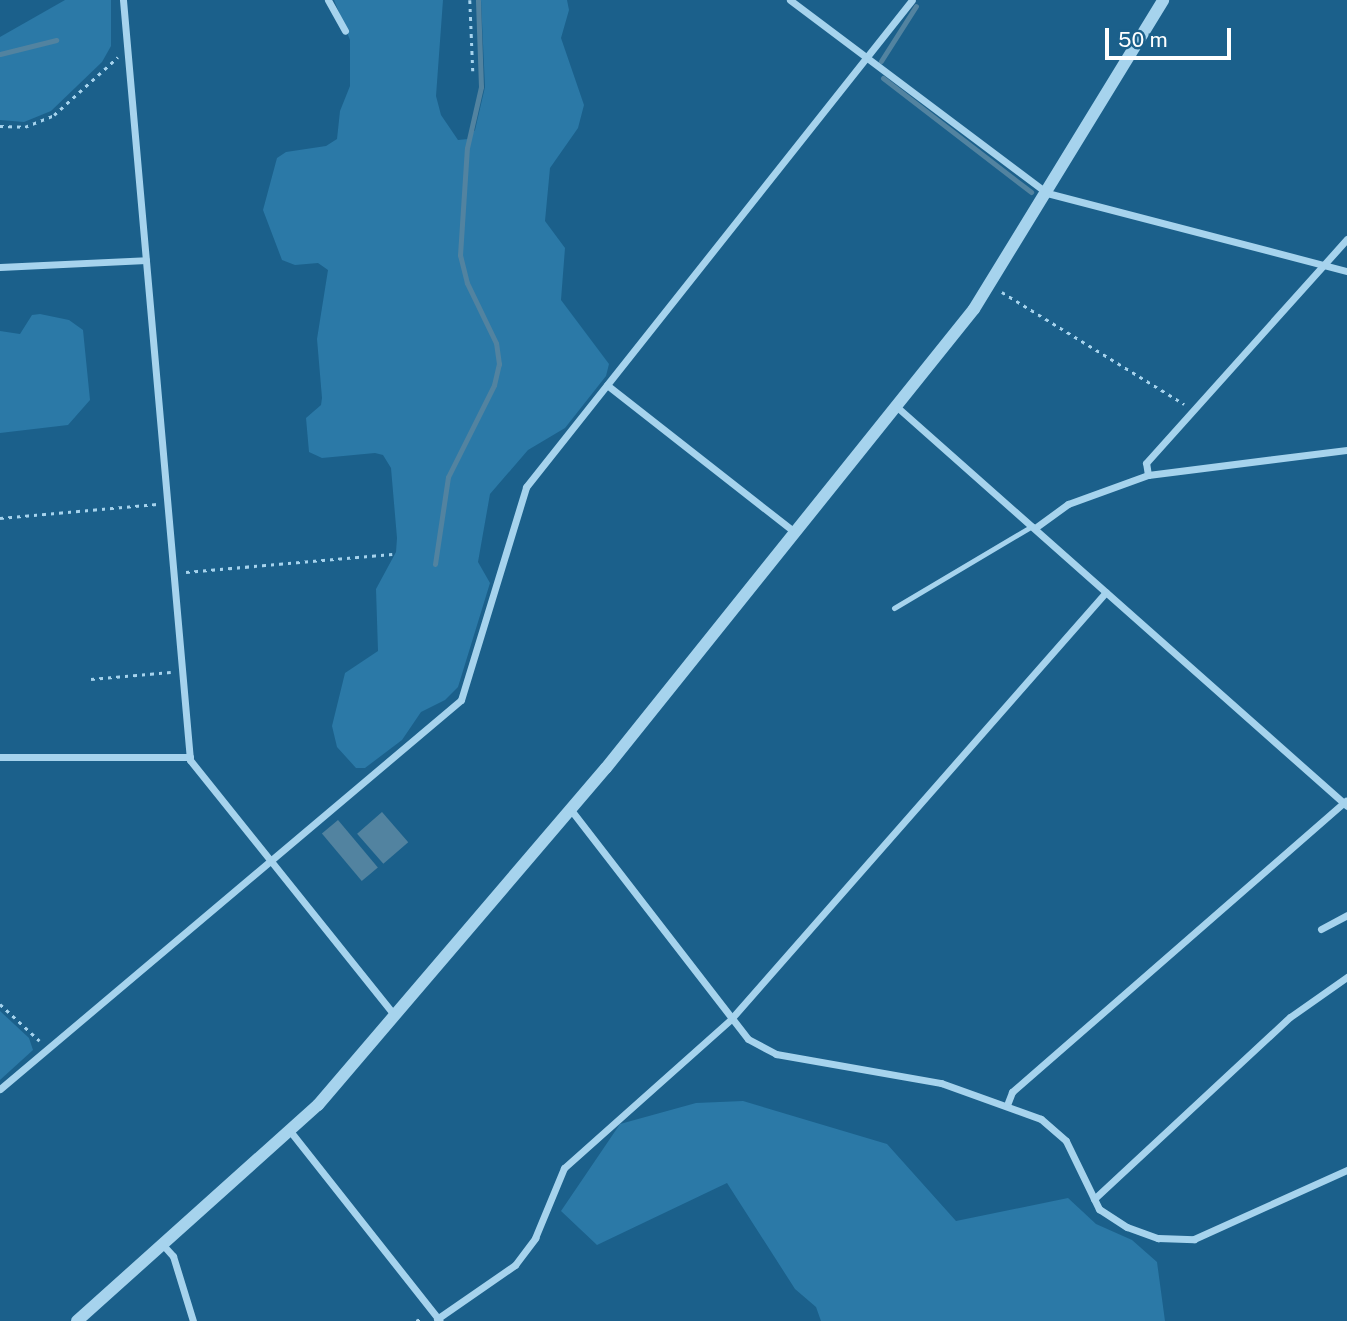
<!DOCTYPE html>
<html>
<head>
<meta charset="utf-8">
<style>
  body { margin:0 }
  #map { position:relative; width:1347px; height:1321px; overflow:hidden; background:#1b608b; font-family:"Public Sans",sans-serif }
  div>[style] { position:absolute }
  .green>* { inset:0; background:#2b79a7 }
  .water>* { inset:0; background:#5283a0; transform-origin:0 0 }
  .stream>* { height:5px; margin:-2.5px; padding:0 2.5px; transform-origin:2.5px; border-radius:2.5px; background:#5283a0 }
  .path>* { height:2.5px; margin-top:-1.25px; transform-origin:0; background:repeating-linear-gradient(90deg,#a6d3ed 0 3.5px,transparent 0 8.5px) }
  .service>* { height:5px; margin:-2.5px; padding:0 2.5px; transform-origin:2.5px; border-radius:2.5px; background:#a6d3ed }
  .minor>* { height:7px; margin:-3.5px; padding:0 3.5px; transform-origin:3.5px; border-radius:3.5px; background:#a6d3ed }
  .tertiary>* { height:12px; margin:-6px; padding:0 6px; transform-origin:6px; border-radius:6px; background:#a6d3ed }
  span { translate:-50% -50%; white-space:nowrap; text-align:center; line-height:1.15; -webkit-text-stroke:5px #1b608b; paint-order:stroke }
  .scale { position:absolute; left:1105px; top:28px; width:126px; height:32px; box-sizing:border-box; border:4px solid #fff; border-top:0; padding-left:9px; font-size:21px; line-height:24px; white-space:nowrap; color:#fff; -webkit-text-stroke:5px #1b608b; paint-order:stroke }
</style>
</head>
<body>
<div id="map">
  <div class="green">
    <div style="clip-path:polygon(65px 0,111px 0,111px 46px,102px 62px,51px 111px,24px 122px,0 120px,0 37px)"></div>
    <div style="clip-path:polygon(334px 0,443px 0,436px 96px,441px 115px,458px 140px,468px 139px,475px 130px,485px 87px,481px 0,567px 0,569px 10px,561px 38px,584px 105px,578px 128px,550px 168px,545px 221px,565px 248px,561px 300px,609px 364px,606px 376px,565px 428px,528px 450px,490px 494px,478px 562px,490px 583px,458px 687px,445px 700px,421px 712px,402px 740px,365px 768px,356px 768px,337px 747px,332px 726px,345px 673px,378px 651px,376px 589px,396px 552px,397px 538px,391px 468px,383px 455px,375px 453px,322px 458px,309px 452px,306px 418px,321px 405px,322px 398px,317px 339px,328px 270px,318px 263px,295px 265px,282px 260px,263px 210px,277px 158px,286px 152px,326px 146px,337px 139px,340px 111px,350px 86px,350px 40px)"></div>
    <div style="clip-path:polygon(40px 314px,69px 320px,83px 330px,90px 400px,68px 425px,0 433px,0 331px,20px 334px,32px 315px)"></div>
    <div style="clip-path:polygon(0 1011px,29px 1038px,33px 1050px,0 1080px)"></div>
    <div style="clip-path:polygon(743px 1101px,887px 1144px,956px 1221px,1068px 1198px,1096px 1224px,1132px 1240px,1157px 1262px,1165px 1321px,821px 1321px,816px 1307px,795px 1289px,727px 1183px,597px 1245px,561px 1211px,620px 1124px,696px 1103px)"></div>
  </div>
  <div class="water">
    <div style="left:382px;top:812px;width:40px;height:33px;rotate:49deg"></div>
    <div style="left:338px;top:820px;width:62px;height:21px;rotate:50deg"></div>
  </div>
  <div class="stream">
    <div style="left:0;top:54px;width:58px;rotate:-14deg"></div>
    <div style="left:881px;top:61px;width:65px;rotate:-57.5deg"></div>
    <div style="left:883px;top:78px;width:187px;rotate:37.6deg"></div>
    <div style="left:435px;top:564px;width:88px;rotate:-81.5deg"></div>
    <div style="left:448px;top:477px;width:103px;rotate:-63.4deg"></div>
    <div style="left:494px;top:385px;width:22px;rotate:-77deg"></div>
    <div style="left:499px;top:364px;width:21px;rotate:-98deg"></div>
    <div style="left:496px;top:343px;width:67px;rotate:-115.8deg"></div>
    <div style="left:467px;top:283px;width:29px;rotate:-104deg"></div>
    <div style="left:460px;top:255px;width:107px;rotate:-86.3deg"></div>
    <div style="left:467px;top:148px;width:63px;rotate:-77.1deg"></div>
    <div style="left:481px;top:87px;width:87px;rotate:-92deg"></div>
  </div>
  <div class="path">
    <div style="left:470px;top:0;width:71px;rotate:87.6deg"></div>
    <div style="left:0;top:126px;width:25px;rotate:2deg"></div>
    <div style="left:25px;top:127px;width:31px;rotate:-22deg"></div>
    <div style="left:54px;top:115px;width:86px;rotate:-42.2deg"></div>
    <div style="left:1002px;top:292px;width:214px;rotate:31.6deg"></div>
    <div style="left:0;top:518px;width:158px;rotate:-5.1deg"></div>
    <div style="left:186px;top:572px;width:207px;rotate:-5deg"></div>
    <div style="left:91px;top:679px;width:80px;rotate:-5deg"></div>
    <div style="left:0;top:1004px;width:54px;rotate:42.8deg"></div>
    <div style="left:416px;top:1321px;width:8px;rotate:-30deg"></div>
  </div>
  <div class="service">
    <div style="left:894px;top:608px;width:161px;rotate:-30.7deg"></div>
  </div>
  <div class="minor">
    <div style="left:123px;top:0;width:763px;rotate:84.96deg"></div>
    <div style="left:190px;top:760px;width:328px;rotate:51.3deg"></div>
    <div style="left:328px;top:0;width:35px;rotate:61deg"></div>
    <div style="left:790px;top:0;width:321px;rotate:36.9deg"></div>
    <div style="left:1047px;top:193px;width:310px;rotate:14.6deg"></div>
    <div style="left:0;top:267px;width:146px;rotate:-2.7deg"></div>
    <div style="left:607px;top:385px;width:240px;rotate:38.1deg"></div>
    <div style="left:897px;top:407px;width:601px;rotate:41.56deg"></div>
    <div style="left:1148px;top:475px;width:12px;rotate:-99deg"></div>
    <div style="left:1146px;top:463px;width:301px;rotate:-48.1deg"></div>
    <div style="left:1035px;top:528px;width:41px;rotate:-36deg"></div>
    <div style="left:1068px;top:504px;width:85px;rotate:-19.9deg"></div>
    <div style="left:1148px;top:475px;width:201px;rotate:-7.2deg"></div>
    <div style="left:0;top:757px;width:190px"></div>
    <div style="left:571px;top:810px;width:289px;rotate:52.3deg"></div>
    <div style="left:748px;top:1039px;width:32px;rotate:28deg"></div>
    <div style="left:776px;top:1054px;width:168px;rotate:10deg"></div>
    <div style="left:941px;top:1083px;width:106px;rotate:19.8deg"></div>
    <div style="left:1041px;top:1119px;width:33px;rotate:41deg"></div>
    <div style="left:1066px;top:1141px;width:76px;rotate:64.1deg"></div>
    <div style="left:1099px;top:1209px;width:33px;rotate:33deg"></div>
    <div style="left:1127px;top:1227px;width:33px;rotate:20deg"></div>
    <div style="left:1158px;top:1238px;width:36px;rotate:2deg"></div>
    <div style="left:1194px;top:1239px;width:168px;rotate:-24.3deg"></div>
    <div style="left:1321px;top:929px;width:30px;rotate:-28deg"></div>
    <div style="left:0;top:1089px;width:603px;rotate:-40.16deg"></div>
    <div style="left:461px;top:700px;width:223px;rotate:-73deg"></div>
    <div style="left:526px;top:487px;width:621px;rotate:-51.6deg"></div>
    <div style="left:1007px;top:1105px;width:14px;rotate:-69deg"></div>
    <div style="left:1012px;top:1092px;width:443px;rotate:-41.1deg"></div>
    <div style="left:290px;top:1131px;width:241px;rotate:51.7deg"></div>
    <div style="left:1094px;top:1199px;width:267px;rotate:-42.9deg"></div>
    <div style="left:1290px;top:1017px;width:70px;rotate:-35.1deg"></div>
    <div style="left:163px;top:1245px;width:15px;rotate:48deg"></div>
    <div style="left:173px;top:1256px;width:68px;rotate:72.9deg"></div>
    <div style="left:437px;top:1319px;width:95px;rotate:-34.7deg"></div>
    <div style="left:515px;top:1265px;width:34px;rotate:-53deg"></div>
    <div style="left:535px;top:1238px;width:76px;rotate:-67.5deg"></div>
    <div style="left:564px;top:1168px;width:224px;rotate:-41.7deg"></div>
    <div style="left:731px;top:1019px;width:568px;rotate:-48.71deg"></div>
  </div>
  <div class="tertiary">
    <div style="left:77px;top:1321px;width:324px;rotate:-41.9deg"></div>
    <div style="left:318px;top:1105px;width:443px;rotate:-49.5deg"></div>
    <div style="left:606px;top:768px;width:588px;rotate:-51.28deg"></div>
    <div style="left:974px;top:309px;width:362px;rotate:-58.5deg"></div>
  </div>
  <div class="scale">50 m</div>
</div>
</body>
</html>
